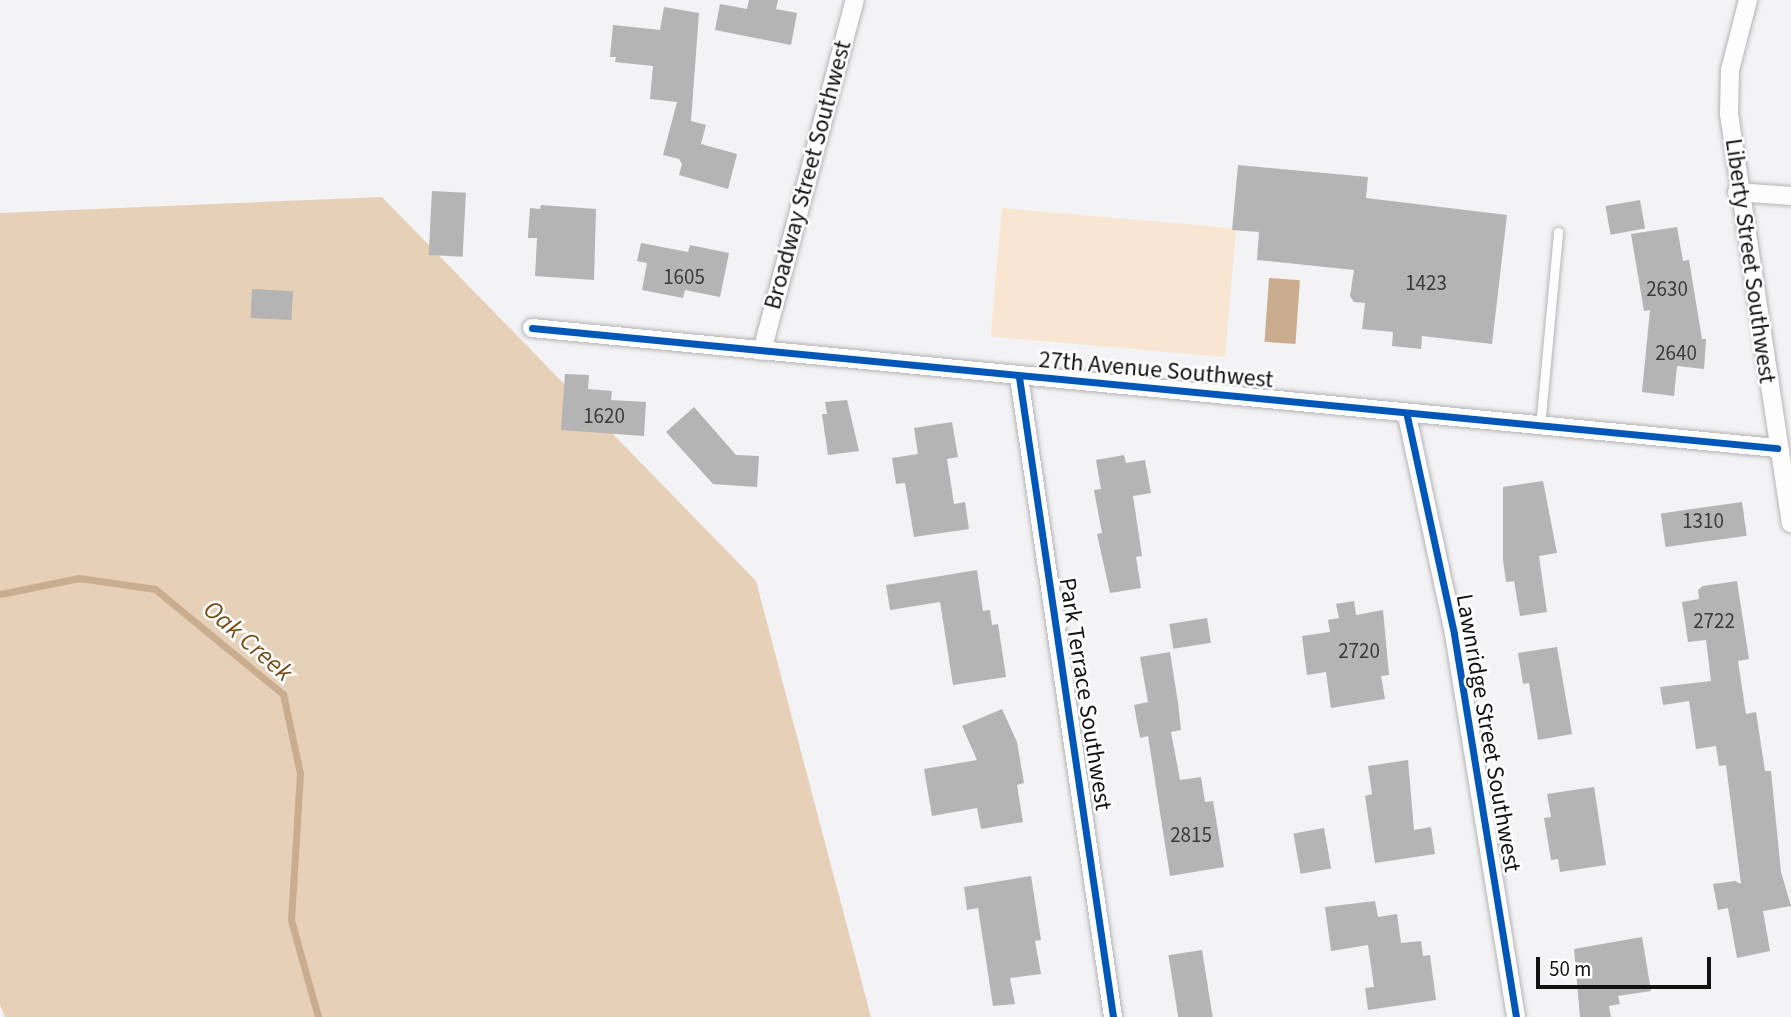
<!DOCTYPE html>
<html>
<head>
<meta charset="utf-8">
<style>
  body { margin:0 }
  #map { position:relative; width:1791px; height:1017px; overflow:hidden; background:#f3f2f4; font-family:"Source Sans 3",sans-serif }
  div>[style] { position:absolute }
  .green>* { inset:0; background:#f8e6d3; transform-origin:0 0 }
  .forest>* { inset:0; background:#e7d0b8 }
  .water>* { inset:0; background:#c9ad8e; transform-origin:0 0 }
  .stream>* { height:7px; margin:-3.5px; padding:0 3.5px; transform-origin:3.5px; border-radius:3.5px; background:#c9ad8e }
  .building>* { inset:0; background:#b4b4b5; transform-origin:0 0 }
  .roads { filter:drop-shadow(0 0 2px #b5b4b6) drop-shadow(0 0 2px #b5b4b6) }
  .lane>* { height:9px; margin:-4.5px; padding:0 4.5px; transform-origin:4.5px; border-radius:4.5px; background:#fdfdfd }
  .street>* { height:18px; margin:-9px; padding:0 9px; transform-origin:9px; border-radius:9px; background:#fdfdfd }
  .cycleway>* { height:7px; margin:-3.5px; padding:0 3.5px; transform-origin:3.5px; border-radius:3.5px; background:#0057b8 }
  span { translate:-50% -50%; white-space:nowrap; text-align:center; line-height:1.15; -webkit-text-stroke:5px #fff; paint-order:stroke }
  .number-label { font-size:21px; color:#3a3a3c }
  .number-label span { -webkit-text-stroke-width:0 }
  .street-label { font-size:24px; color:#121213 }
  .water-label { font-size:26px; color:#764e19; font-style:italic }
  .scale { position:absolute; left:1536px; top:957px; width:175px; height:32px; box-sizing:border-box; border:4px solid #121213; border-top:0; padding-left:9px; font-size:21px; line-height:24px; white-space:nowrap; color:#121213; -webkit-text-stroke:5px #fff; paint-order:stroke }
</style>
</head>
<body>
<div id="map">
  <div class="green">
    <div style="left:1002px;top:208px;width:235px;height:129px;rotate:5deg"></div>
  </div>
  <div class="forest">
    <div style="clip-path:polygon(382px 197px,756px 581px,871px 1017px,5px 1017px,0 1005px,0 213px)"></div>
  </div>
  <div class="water">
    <div style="left:1269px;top:278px;width:31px;height:64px;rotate:4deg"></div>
  </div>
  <div class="stream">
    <div style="left:0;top:594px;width:81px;rotate:-11.4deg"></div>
    <div style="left:79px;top:578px;width:77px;rotate:8.2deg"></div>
    <div style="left:155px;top:589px;width:166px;rotate:39.4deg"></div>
    <div style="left:283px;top:694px;width:81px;rotate:77.9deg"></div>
    <div style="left:300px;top:773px;width:147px;rotate:93.5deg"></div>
    <div style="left:291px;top:920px;width:101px;rotate:74.4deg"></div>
  </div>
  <div class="building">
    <div style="clip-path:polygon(749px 0,778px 0,776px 9px,797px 13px,791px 45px,715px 30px,720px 4px,747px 9px)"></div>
    <div style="clip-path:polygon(664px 7px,699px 13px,691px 121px,706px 125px,701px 144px,737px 154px,728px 189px,679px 175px,682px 164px,679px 159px,663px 155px,677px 102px,650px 99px,653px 66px,615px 62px,616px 57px,610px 57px,613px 25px,660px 30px)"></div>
    <div style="clip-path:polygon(1238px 165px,1368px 177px,1366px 198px,1507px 215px,1492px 344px,1422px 336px,1421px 349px,1392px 346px,1393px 332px,1362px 329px,1365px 303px,1354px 302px,1350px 296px,1354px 270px,1257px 260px,1259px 232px,1232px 230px)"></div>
    <div style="left:432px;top:191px;width:34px;height:64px;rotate:3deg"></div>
    <div style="left:1640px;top:200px;width:29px;height:35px;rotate:80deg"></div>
    <div style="clip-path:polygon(541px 205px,596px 209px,594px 280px,535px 276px,537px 238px,528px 238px,530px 208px,540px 209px)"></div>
    <div style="clip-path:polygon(1677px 227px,1683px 261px,1689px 260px,1702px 339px,1706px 339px,1704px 369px,1677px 366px,1674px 396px,1642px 392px,1650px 310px,1644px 311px,1631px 234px)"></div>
    <div style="clip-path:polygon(641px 243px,688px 252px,690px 245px,729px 253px,720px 297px,685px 290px,683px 298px,642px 290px,647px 263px,637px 261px)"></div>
    <div style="left:252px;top:289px;width:41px;height:29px;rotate:3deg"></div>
    <div style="clip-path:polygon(565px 374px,589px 375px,588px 389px,612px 391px,611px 400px,646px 402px,644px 436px,561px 430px)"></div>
    <div style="clip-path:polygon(847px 400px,859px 451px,828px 455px,822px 414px,827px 414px,825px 402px)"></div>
    <div style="clip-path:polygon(694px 407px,736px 455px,759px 456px,757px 487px,713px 484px,666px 432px)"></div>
    <div style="clip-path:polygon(952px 422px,958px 457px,947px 459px,954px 504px,965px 502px,969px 529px,914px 537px,905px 483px,896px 484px,892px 458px,918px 454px,914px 428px)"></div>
    <div style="clip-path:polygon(1124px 455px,1126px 463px,1145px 460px,1151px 493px,1133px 496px,1142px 556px,1136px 557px,1141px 588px,1110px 593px,1097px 534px,1102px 533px,1094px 490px,1101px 489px,1096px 460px)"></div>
    <div style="clip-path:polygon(1543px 481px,1557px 553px,1539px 556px,1547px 612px,1520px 616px,1514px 581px,1506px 582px,1503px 560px,1503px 487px)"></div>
    <div style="left:1742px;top:502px;width:34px;height:82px;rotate:82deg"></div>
    <div style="clip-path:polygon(977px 570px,983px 611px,990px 610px,992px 625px,998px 624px,1006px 677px,953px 685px,940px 602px,890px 610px,886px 585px)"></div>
    <div style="clip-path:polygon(1737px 581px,1749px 659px,1738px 661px,1746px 714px,1756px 712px,1765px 771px,1771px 771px,1781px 872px,1791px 906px,1763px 911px,1770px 951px,1737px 958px,1728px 908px,1718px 910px,1713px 884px,1735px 881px,1741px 884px,1726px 765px,1719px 766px,1716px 746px,1696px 749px,1689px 701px,1663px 705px,1660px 687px,1711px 681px,1706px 640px,1688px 642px,1682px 602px,1699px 599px,1698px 590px,1703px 586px)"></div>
    <div style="clip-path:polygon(1354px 601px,1356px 615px,1383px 610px,1389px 675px,1381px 676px,1385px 699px,1331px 708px,1326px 672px,1307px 675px,1302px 636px,1330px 632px,1328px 620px,1339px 618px,1336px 604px)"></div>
    <div style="left:1207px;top:618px;width:25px;height:38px;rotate:81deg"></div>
    <div style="clip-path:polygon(1557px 647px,1572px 734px,1538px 740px,1529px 683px,1523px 684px,1518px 653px)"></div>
    <div style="clip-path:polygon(1170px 652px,1178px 703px,1181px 730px,1171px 732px,1180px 780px,1201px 777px,1205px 802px,1213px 801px,1224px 867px,1170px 876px,1148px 736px,1140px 738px,1134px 705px,1148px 702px,1140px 657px)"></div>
    <div style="clip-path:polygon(1002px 709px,1017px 742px,1024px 783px,1017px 785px,1023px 822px,981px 829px,977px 808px,932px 816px,924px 769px,977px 760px,962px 726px)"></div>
    <div style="clip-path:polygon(1408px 760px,1414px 830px,1431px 827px,1435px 854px,1375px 863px,1365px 796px,1372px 794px,1368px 766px)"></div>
    <div style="clip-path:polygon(1594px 787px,1606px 865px,1560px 872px,1558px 859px,1551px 860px,1544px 818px,1551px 817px,1547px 794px)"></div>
    <div style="left:1324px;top:828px;width:41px;height:31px;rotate:80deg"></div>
    <div style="clip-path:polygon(1031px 876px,1041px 940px,1035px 941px,1041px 974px,1010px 978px,1015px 1004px,993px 1006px,978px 908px,967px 910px,964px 887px)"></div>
    <div style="clip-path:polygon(1375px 901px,1378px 917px,1397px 914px,1401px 943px,1421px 941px,1423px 956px,1430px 955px,1436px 1000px,1368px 1010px,1365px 988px,1374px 987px,1368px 945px,1331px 951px,1325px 907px)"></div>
    <div style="clip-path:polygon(1642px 937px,1651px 991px,1618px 996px,1620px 1004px,1609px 1006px,1611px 1017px,1580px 1017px,1574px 949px)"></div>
    <div style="left:1202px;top:950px;width:68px;height:34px;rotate:81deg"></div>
  </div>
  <div class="roads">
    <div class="lane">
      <div style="left:1540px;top:427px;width:196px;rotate:-84.7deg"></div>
    </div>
    <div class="street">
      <div style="left:1748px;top:0;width:72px;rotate:104.4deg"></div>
      <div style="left:1730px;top:70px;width:44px;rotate:91.3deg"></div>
      <div style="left:1729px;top:114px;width:414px;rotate:81.4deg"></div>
      <div style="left:1737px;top:192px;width:54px;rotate:4.2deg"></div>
      <div style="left:532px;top:328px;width:1251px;rotate:5.51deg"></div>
      <div style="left:762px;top:351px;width:363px;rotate:-75.2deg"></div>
      <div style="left:1019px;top:377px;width:647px;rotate:81.64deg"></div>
      <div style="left:1407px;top:416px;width:223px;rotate:77.8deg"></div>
      <div style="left:1454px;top:634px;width:388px;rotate:80.8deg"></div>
    </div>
  </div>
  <div class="cycleway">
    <div style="left:532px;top:328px;width:1251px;rotate:5.51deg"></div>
    <div style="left:1019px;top:377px;width:647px;rotate:81.64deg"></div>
    <div style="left:1407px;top:416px;width:223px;rotate:77.8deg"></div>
    <div style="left:1454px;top:634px;width:388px;rotate:80.8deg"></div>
  </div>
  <div class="number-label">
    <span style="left:684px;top:277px">1605</span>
    <span style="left:1426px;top:283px">1423</span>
    <span style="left:1667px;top:289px">2630</span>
    <span style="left:1676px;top:353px">2640</span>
    <span style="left:604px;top:416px">1620</span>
    <span style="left:1703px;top:521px">1310</span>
    <span style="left:1714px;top:621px">2722</span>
    <span style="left:1359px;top:651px">2720</span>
    <span style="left:1191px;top:835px">2815</span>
  </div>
  <div class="street-label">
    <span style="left:808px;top:175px;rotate:-75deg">Broadway Street Southwest</span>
    <span style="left:1750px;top:261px;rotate:82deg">Liberty Street Southwest</span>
    <span style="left:1156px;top:370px;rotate:5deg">27th Avenue Southwest</span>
    <span style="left:1085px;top:694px;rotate:81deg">Park Terrace Southwest</span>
    <span style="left:1488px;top:733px;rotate:80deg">Lawnridge Street Southwest</span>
  </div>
  <div class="water-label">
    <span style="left:248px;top:641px;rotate:41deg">Oak Creek</span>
  </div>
  <div class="scale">50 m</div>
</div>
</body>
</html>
